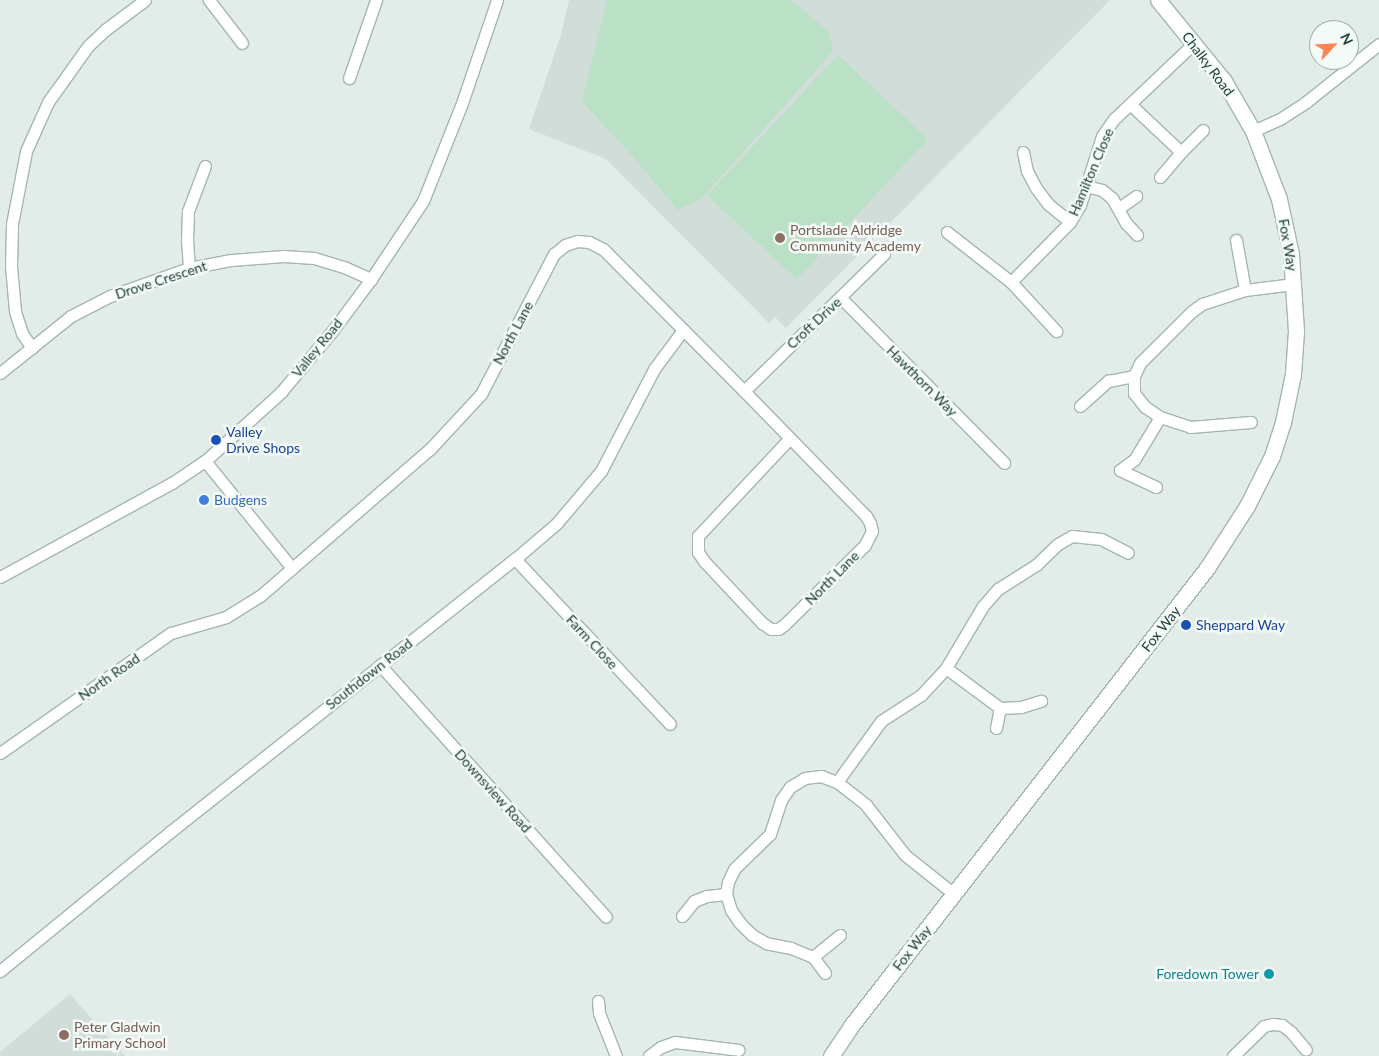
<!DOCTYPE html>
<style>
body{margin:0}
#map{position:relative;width:1379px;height:1056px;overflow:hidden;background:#e2ede9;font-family:Lato,sans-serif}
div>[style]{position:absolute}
.built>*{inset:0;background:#d0ddd8}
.green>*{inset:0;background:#bae0c6;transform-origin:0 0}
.roads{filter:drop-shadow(1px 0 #a4b6b1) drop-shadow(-1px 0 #a4b6b1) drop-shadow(0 1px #a4b6b1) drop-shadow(0 -1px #a4b6b1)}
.street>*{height:11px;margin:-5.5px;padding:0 5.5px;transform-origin:5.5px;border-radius:5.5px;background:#fff}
.secondary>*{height:15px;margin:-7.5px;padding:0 7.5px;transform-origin:7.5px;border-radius:7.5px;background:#fff}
.dots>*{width:14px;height:14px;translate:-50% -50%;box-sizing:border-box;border:2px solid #f3faf7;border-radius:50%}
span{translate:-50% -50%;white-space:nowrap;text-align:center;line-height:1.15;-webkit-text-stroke:5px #f3faf7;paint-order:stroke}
.street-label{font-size:14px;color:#214039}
.education-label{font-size:14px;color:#785e54}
.left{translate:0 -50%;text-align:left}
.transit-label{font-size:14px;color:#164399}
.shop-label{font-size:14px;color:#366cbe}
.culture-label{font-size:14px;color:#0d838f}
.right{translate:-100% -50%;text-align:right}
.north{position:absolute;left:1309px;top:20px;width:50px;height:50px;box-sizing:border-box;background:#f3faf7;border:1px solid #9fb0ab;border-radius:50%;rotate:65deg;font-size:14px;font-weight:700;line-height:20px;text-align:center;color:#214039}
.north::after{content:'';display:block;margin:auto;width:18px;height:22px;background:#fb8553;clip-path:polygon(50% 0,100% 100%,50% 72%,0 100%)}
</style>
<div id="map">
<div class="built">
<i style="clip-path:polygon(569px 0,1110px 0,786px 328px,775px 317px,769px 323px,606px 159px,529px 129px,561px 35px)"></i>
<i style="clip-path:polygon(70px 994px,125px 1056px,0 1056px,0 1052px)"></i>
</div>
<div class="green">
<i style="clip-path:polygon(607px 0,791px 0,829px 32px,833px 51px,702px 198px,678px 210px,623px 145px,582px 102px)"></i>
<i style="left:838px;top:55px;width:123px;height:192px;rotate:43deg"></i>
</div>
<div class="roads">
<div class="street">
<i style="left:209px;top:0;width:54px;rotate:52.5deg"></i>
<i style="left:349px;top:78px;width:83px;rotate:-70.9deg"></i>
<i style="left:1130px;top:104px;width:70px;rotate:43.3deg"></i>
<i style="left:1253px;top:131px;width:30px;rotate:-24deg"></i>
<i style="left:1280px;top:119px;width:31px;rotate:-33deg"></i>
<i style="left:1306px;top:102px;width:93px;rotate:-38.5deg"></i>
<i style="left:1023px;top:152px;width:19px;rotate:78deg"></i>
<i style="left:1027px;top:171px;width:19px;rotate:62deg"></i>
<i style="left:1036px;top:188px;width:20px;rotate:53deg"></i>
<i style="left:1048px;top:204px;width:28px;rotate:39deg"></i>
<i style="left:1160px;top:177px;width:33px;rotate:-50deg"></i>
<i style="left:1181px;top:152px;width:31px;rotate:-45deg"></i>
<i style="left:1086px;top:186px;width:16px;rotate:14deg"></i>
<i style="left:1102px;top:190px;width:13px;rotate:39deg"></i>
<i style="left:1112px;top:198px;width:29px;rotate:61deg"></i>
<i style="left:1126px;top:223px;width:16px;rotate:47deg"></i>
<i style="left:1119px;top:208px;width:21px;rotate:-35deg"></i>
<i style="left:947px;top:232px;width:81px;rotate:38deg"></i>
<i style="left:1011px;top:282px;width:67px;rotate:47.4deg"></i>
<i style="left:1236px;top:240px;width:51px;rotate:79.8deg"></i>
<i style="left:189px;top:268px;width:28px;rotate:-94deg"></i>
<i style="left:187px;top:240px;width:29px;rotate:-88deg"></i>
<i style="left:188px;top:211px;width:48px;rotate:-69.3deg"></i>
<i style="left:1011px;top:282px;width:84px;rotate:-45.5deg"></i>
<i style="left:1070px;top:222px;width:20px;rotate:-60deg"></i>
<i style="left:1080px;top:205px;width:72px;rotate:-72.3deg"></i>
<i style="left:1102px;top:136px;width:21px;rotate:-55deg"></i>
<i style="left:1114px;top:119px;width:110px;rotate:-43.5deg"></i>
<i style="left:841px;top:298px;width:232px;rotate:45.3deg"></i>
<i style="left:32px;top:348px;width:18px;rotate:-124deg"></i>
<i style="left:22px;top:333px;width:23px;rotate:-108deg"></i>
<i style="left:15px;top:311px;width:45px;rotate:-95.1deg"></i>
<i style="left:11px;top:266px;width:42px;rotate:-88.6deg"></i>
<i style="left:12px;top:224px;width:74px;rotate:-79.1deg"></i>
<i style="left:26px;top:151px;width:54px;rotate:-65.8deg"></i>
<i style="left:48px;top:102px;width:69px;rotate:-54.5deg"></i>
<i style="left:88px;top:46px;width:23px;rotate:-43deg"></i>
<i style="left:105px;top:30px;width:50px;rotate:-36.9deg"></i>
<i style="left:0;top:373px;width:91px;rotate:-38.8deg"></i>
<i style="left:71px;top:316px;width:44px;rotate:-27.1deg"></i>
<i style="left:110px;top:296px;width:84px;rotate:-19.5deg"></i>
<i style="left:189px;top:268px;width:43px;rotate:-10.8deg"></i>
<i style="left:231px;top:260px;width:53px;rotate:-4.3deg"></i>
<i style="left:284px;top:256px;width:30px;rotate:4deg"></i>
<i style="left:314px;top:258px;width:31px;rotate:17deg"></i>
<i style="left:344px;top:267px;width:30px;rotate:24deg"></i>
<i style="left:744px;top:391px;width:196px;rotate:-44.4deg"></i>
<i style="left:1080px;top:406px;width:38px;rotate:-42deg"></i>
<i style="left:1108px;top:381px;width:26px;rotate:-11deg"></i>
<i style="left:1160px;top:417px;width:32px;rotate:18deg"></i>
<i style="left:1190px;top:427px;width:61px;rotate:-4.7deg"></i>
<i style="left:205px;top:461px;width:138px;rotate:50.9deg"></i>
<i style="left:1156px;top:487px;width:40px;rotate:-155deg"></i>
<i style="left:1120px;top:470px;width:17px;rotate:-36deg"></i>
<i style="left:1134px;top:460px;width:50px;rotate:-58.8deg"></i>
<i style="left:1160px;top:417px;width:18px;rotate:-146deg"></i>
<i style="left:1145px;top:407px;width:18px;rotate:-128deg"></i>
<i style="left:1134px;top:393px;width:17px;rotate:-90deg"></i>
<i style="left:1134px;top:376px;width:14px;rotate:-65deg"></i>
<i style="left:1140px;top:363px;width:72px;rotate:-45deg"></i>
<i style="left:1191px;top:312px;width:14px;rotate:-36deg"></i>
<i style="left:1202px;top:304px;width:45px;rotate:-18deg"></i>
<i style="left:1245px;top:290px;width:49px;rotate:-7deg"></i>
<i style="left:515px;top:559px;width:226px;rotate:46.8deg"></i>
<i style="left:0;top:577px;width:196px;rotate:-28.7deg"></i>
<i style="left:172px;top:483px;width:40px;rotate:-34deg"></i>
<i style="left:205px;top:461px;width:103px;rotate:-42.2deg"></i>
<i style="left:281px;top:392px;width:81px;rotate:-50deg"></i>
<i style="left:333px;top:330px;width:64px;rotate:-53.3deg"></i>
<i style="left:371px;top:279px;width:94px;rotate:-56.3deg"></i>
<i style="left:423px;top:201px;width:105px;rotate:-68.3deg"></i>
<i style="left:462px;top:103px;width:109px;rotate:-71.2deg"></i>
<i style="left:380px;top:665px;width:338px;rotate:48.1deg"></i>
<i style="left:946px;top:668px;width:67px;rotate:36.5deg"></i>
<i style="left:1000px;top:708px;width:21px;rotate:-3deg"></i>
<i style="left:1021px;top:707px;width:21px;rotate:-17deg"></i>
<i style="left:996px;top:728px;width:20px;rotate:-79deg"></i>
<i style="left:0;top:753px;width:209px;rotate:-35.1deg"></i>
<i style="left:171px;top:633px;width:57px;rotate:-16.2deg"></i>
<i style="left:226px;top:617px;width:40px;rotate:-32deg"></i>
<i style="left:260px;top:596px;width:225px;rotate:-40.9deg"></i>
<i style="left:430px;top:449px;width:75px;rotate:-47.2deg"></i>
<i style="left:481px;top:394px;width:158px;rotate:-62.5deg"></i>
<i style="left:554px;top:254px;width:14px;rotate:-39deg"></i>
<i style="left:565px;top:245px;width:13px;rotate:-18deg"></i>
<i style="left:577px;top:241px;width:12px;rotate:5deg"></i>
<i style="left:589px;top:242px;width:16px;rotate:27deg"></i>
<i style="left:603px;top:249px;width:200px;rotate:45.2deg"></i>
<i style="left:744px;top:391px;width:175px;rotate:45.7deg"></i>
<i style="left:866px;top:516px;width:8px;rotate:60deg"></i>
<i style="left:870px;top:523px;width:8px;rotate:76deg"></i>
<i style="left:872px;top:531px;width:16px;rotate:117deg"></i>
<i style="left:865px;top:545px;width:114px;rotate:135.4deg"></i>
<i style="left:784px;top:625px;width:7px;rotate:146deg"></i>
<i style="left:778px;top:629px;width:7px;rotate:180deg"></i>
<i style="left:771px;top:629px;width:11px;rotate:-146deg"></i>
<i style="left:762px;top:623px;width:85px;rotate:-133.1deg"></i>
<i style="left:704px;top:561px;width:11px;rotate:-124deg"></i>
<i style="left:698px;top:552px;width:16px;rotate:-90deg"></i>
<i style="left:698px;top:536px;width:134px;rotate:-46.8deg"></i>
<i style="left:837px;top:782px;width:75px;rotate:-54.2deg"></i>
<i style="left:881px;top:721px;width:48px;rotate:-33deg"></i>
<i style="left:921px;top:695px;width:37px;rotate:-47deg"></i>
<i style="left:946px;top:668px;width:72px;rotate:-59.2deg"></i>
<i style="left:983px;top:606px;width:23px;rotate:-49deg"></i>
<i style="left:998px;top:589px;width:45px;rotate:-32.3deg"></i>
<i style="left:1036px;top:565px;width:30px;rotate:-44deg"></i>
<i style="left:1058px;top:544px;width:16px;rotate:-30deg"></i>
<i style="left:1072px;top:536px;width:29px;rotate:6deg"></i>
<i style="left:1101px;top:539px;width:30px;rotate:27deg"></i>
<i style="left:682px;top:916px;width:19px;rotate:-51deg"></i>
<i style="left:694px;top:901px;width:14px;rotate:-21deg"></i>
<i style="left:707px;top:896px;width:19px;rotate:-6deg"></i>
<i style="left:840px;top:935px;width:35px;rotate:141deg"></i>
<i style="left:813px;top:957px;width:24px;rotate:-158deg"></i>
<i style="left:791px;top:948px;width:25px;rotate:-169deg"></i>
<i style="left:766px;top:943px;width:16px;rotate:-150deg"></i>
<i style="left:752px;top:935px;width:17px;rotate:-135deg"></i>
<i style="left:740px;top:923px;width:16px;rotate:-125deg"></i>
<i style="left:731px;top:910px;width:17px;rotate:-107deg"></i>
<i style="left:726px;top:894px;width:12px;rotate:-81deg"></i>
<i style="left:728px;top:882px;width:14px;rotate:-65deg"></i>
<i style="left:734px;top:869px;width:50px;rotate:-44.2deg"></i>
<i style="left:770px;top:834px;width:36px;rotate:-72deg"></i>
<i style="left:781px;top:800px;width:16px;rotate:-55deg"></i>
<i style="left:790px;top:787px;width:17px;rotate:-31deg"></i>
<i style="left:805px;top:778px;width:16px;rotate:-7deg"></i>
<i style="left:821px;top:776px;width:17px;rotate:21deg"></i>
<i style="left:837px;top:782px;width:37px;rotate:38deg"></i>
<i style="left:866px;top:805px;width:63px;rotate:52deg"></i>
<i style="left:905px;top:855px;width:63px;rotate:38.5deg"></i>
<i style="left:813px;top:957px;width:20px;rotate:53deg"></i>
<i style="left:0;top:971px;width:220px;rotate:-39.3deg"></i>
<i style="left:170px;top:832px;width:440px;rotate:-38.4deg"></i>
<i style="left:515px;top:559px;width:54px;rotate:-40.5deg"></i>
<i style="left:556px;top:524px;width:70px;rotate:-49.7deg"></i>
<i style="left:601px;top:471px;width:115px;rotate:-62.5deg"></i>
<i style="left:654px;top:369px;width:49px;rotate:-53.4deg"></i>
<i style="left:598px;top:1001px;width:12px;rotate:85deg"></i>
<i style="left:599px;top:1013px;width:46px;rotate:68.4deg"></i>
<i style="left:649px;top:1056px;width:15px;rotate:-37deg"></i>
<i style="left:661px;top:1047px;width:15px;rotate:-20deg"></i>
<i style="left:675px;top:1042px;width:64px;rotate:7.1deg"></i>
<i style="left:1233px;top:1056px;width:43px;rotate:-44.1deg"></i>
<i style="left:1264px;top:1026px;width:9px;rotate:-13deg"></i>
<i style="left:1273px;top:1024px;width:9px;rotate:6deg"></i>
<i style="left:1282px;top:1025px;width:11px;rotate:38deg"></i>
<i style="left:1291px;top:1032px;width:23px;rotate:50deg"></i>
</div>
<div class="secondary">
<i style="left:831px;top:1056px;width:36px;rotate:-56deg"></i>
<i style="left:851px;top:1026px;width:580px;rotate:-52.14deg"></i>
<i style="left:1207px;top:568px;width:74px;rotate:-57.2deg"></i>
<i style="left:1247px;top:506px;width:56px;rotate:-63.4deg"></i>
<i style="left:1272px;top:456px;width:36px;rotate:-72deg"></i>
<i style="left:1283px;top:422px;width:49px;rotate:-78.2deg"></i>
<i style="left:1293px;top:374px;width:43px;rotate:-86deg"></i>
<i style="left:1296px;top:331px;width:77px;rotate:-93.7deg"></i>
<i style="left:1291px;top:254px;width:56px;rotate:-102.3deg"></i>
<i style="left:1279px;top:199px;width:73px;rotate:-110.9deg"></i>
<i style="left:1253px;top:131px;width:58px;rotate:-120.1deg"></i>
<i style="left:1224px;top:81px;width:104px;rotate:-129.2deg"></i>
</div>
</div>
<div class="dots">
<i style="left:780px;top:238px;background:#8d6e63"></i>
<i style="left:216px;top:440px;background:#1a4fb4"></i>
<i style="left:204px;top:500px;background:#3f7fe0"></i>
<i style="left:1186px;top:625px;background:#1a4fb4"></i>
<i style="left:1269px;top:974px;background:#0f9aa8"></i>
<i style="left:64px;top:1035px;background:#8d6e63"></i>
</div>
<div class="street-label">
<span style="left:1208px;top:64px;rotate:53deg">Chalky Road</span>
<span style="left:1091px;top:172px;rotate:-67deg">Hamilton Close</span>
<span style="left:1288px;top:245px;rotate:80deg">Fox Way</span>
<span style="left:161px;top:280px;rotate:-18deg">Drove Crescent</span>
<span style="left:814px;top:323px;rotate:-43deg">Croft Drive</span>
<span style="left:513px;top:333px;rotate:-62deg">North Lane</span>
<span style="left:317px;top:348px;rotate:-51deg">Valley Road</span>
<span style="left:922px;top:381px;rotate:45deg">Hawthorn Way</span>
<span style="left:832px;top:578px;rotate:-45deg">North Lane</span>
<span style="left:1161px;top:629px;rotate:-52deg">Fox Way</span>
<span style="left:592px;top:642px;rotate:47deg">Farm Close</span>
<span style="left:369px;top:674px;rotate:-38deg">Southdown Road</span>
<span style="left:109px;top:677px;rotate:-35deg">North Road</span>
<span style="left:493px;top:791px;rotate:48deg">Downsview Road</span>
<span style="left:912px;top:948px;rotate:-52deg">Fox Way</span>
</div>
<div class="education-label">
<span class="left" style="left:790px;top:238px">Portslade Aldridge<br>Community Academy</span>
<span class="left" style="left:74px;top:1035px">Peter Gladwin<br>Primary School</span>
</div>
<div class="transit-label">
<span class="left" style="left:226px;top:440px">Valley<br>Drive Shops</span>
<span class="left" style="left:1196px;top:625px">Sheppard Way</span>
</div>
<div class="shop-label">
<span class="left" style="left:214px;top:500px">Budgens</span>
</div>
<div class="culture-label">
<span class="right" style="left:1259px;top:974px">Foredown Tower</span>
</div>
<div class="north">N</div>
</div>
